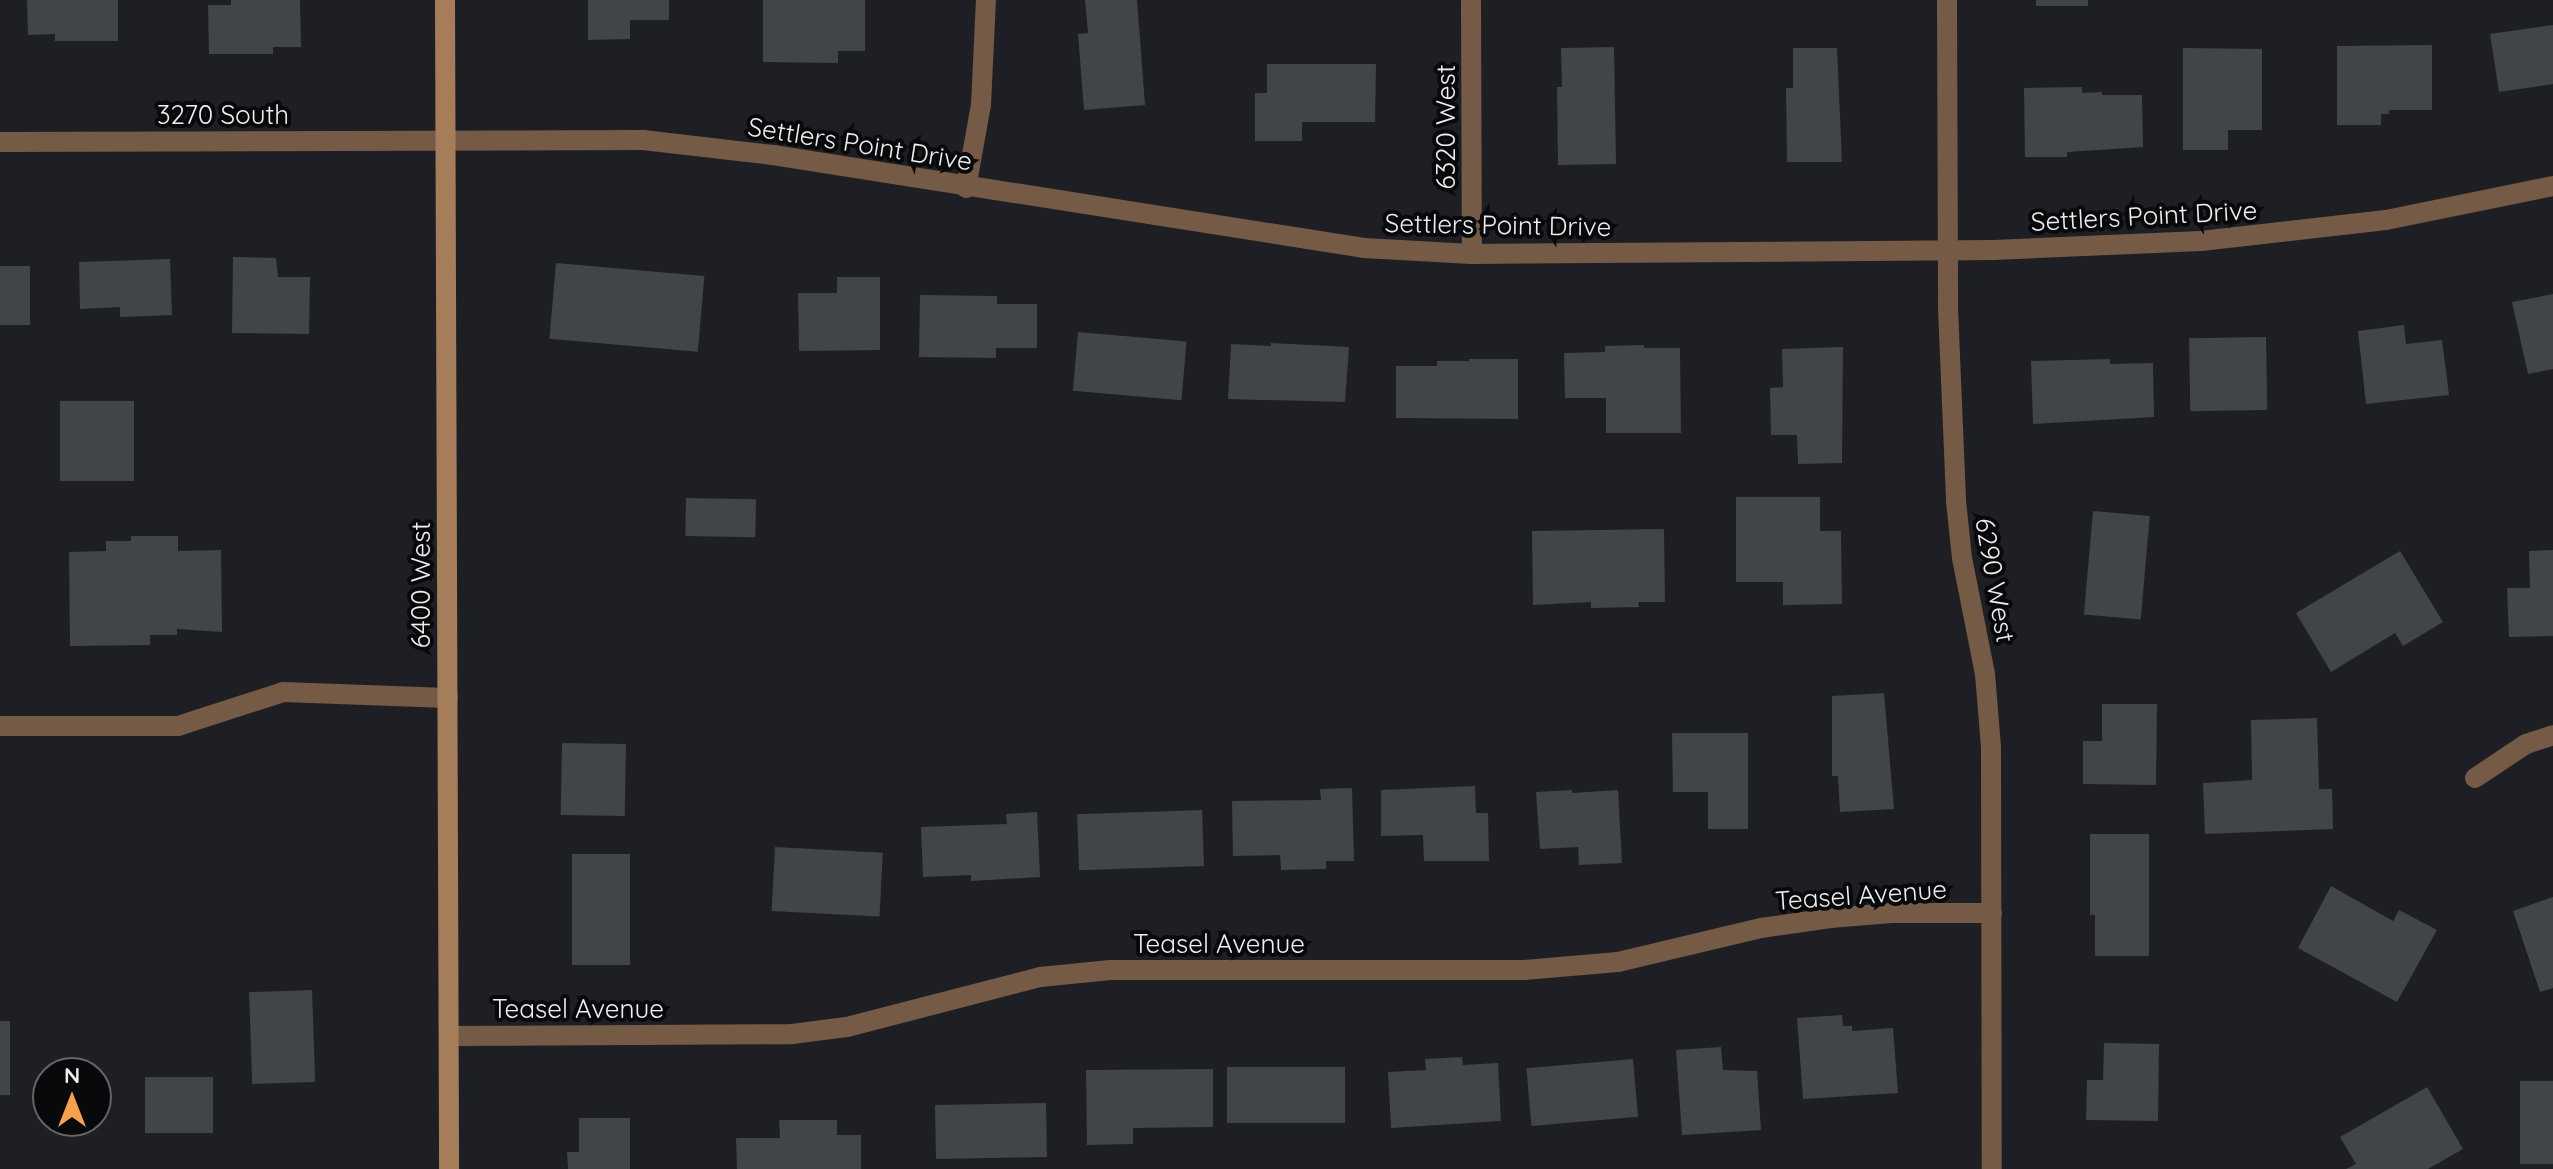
<!DOCTYPE html>
<style>
body{margin:0}
#map{position:relative;width:2553px;height:1169px;overflow:hidden;background:#1e1f24;font-family:Quicksand,sans-serif}
div>[style]{position:absolute}
.building>*{inset:0;background:#414449;transform-origin:0 0}
.street>*{height:20px;margin:-10px;padding:0 10px;transform-origin:10px;border-radius:10px;background:#755b45}
.secondary>*{height:20px;margin:-10px;padding:0 10px;transform-origin:10px;border-radius:10px;background:#a67d59}
span{translate:-50% -50%;white-space:nowrap;text-align:center;line-height:1.15;-webkit-text-stroke:8px #08090b;paint-order:stroke}
.street-label{font-size:26px;color:#edeef1}
.north{position:absolute;left:32px;top:1057px;width:80px;height:80px;box-sizing:border-box;background:#08090b;border:2px solid #646567;border-radius:50%;rotate:0deg;font-size:22px;font-weight:700;line-height:32px;text-align:center;color:#edeef1}
.north::after{content:'';display:block;margin:auto;width:28px;height:36px;background:#f8a04b;clip-path:polygon(50% 0,100% 100%,50% 72%,0 100%)}
</style>
<div id="map">
<div class="building">
<i style="clip-path:polygon(27px 0,118px 0,118px 41px,55px 41px,55px 34px,28px 35px)"></i>
<i style="clip-path:polygon(231px 0,300px 0,301px 47px,273px 47px,273px 54px,209px 54px,208px 5px,231px 5px)"></i>
<i style="clip-path:polygon(588px 0,669px 0,669px 20px,630px 20px,630px 39px,588px 40px)"></i>
<i style="clip-path:polygon(763px 0,865px 0,865px 51px,838px 51px,838px 63px,763px 62px)"></i>
<i style="clip-path:polygon(1085px 0,1137px 0,1145px 105px,1084px 110px,1078px 34px,1088px 33px)"></i>
<i style="left:2036px;top:0;width:52px;height:6px"></i>
<i style="clip-path:polygon(2553px 25px,2553px 84px,2499px 92px,2490px 34px)"></i>
<i style="clip-path:polygon(2432px 45px,2432px 110px,2389px 110px,2389px 114px,2381px 114px,2381px 125px,2337px 125px,2337px 46px)"></i>
<i style="clip-path:polygon(1614px 47px,1616px 164px,1558px 165px,1557px 87px,1562px 87px,1561px 48px)"></i>
<i style="clip-path:polygon(1793px 48px,1837px 48px,1842px 162px,1787px 162px,1786px 88px,1793px 88px)"></i>
<i style="clip-path:polygon(2183px 48px,2262px 49px,2262px 130px,2228px 130px,2228px 150px,2183px 150px)"></i>
<i style="clip-path:polygon(1267px 64px,1376px 64px,1375px 122px,1302px 122px,1302px 141px,1255px 141px,1255px 93px,1267px 93px)"></i>
<i style="clip-path:polygon(2082px 87px,2082px 93px,2102px 92px,2102px 95px,2142px 95px,2143px 147px,2067px 152px,2067px 157px,2025px 157px,2024px 88px)"></i>
<i style="clip-path:polygon(233px 257px,276px 258px,278px 277px,310px 277px,309px 334px,232px 333px)"></i>
<i style="clip-path:polygon(170px 259px,172px 315px,120px 317px,120px 307px,80px 309px,79px 262px)"></i>
<i style="left:556px;top:263px;width:149px;height:76px;rotate:5deg"></i>
<i style="left:0;top:266px;width:30px;height:59px"></i>
<i style="clip-path:polygon(837px 277px,880px 277px,880px 350px,799px 351px,798px 293px,837px 293px)"></i>
<i style="clip-path:polygon(2553px 294px,2553px 369px,2528px 374px,2512px 302px)"></i>
<i style="clip-path:polygon(920px 295px,997px 296px,997px 304px,1037px 304px,1037px 348px,996px 348px,996px 358px,919px 357px)"></i>
<i style="clip-path:polygon(2404px 325px,2406px 344px,2442px 340px,2449px 395px,2366px 404px,2358px 331px)"></i>
<i style="left:1078px;top:332px;width:109px;height:59px;rotate:5deg"></i>
<i style="left:2266px;top:337px;width:73px;height:77px;rotate:89deg"></i>
<i style="clip-path:polygon(1271px 343px,1349px 347px,1345px 402px,1228px 399px,1231px 344px,1271px 346px)"></i>
<i style="clip-path:polygon(1644px 345px,1644px 348px,1680px 348px,1681px 433px,1606px 433px,1606px 398px,1565px 398px,1564px 353px,1605px 352px,1605px 346px)"></i>
<i style="clip-path:polygon(1843px 347px,1842px 463px,1798px 464px,1797px 435px,1771px 435px,1770px 388px,1783px 387px,1782px 349px)"></i>
<i style="clip-path:polygon(1469px 359px,1518px 359px,1518px 419px,1396px 418px,1396px 366px,1437px 366px,1437px 361px,1469px 361px)"></i>
<i style="clip-path:polygon(2110px 359px,2110px 364px,2153px 363px,2154px 417px,2033px 424px,2031px 361px)"></i>
<i style="left:60px;top:401px;width:74px;height:80px"></i>
<i style="clip-path:polygon(1736px 497px,1820px 497px,1820px 531px,1841px 531px,1842px 604px,1783px 605px,1783px 582px,1736px 582px)"></i>
<i style="left:686px;top:498px;width:70px;height:38px;rotate:1deg"></i>
<i style="left:2093px;top:511px;width:57px;height:104px;rotate:5deg"></i>
<i style="clip-path:polygon(1664px 529px,1665px 602px,1638px 602px,1639px 607px,1591px 608px,1591px 602px,1533px 605px,1532px 531px)"></i>
<i style="clip-path:polygon(131px 536px,178px 536px,178px 551px,221px 550px,222px 632px,177px 629px,177px 635px,150px 635px,150px 645px,70px 646px,69px 552px,106px 551px,106px 541px,131px 541px)"></i>
<i style="clip-path:polygon(2553px 550px,2553px 636px,2509px 637px,2507px 588px,2530px 588px,2529px 551px)"></i>
<i style="clip-path:polygon(2400px 551px,2443px 622px,2403px 646px,2395px 633px,2331px 672px,2296px 613px)"></i>
<i style="clip-path:polygon(1884px 693px,1894px 809px,1840px 812px,1838px 776px,1832px 776px,1832px 696px)"></i>
<i style="clip-path:polygon(2102px 704px,2157px 704px,2156px 785px,2083px 784px,2083px 741px,2102px 741px)"></i>
<i style="clip-path:polygon(2317px 718px,2319px 789px,2332px 789px,2333px 829px,2205px 834px,2203px 783px,2252px 780px,2251px 720px)"></i>
<i style="clip-path:polygon(1672px 733px,1748px 733px,1748px 829px,1708px 829px,1708px 792px,1673px 792px)"></i>
<i style="left:562px;top:743px;width:64px;height:72px;rotate:1deg"></i>
<i style="clip-path:polygon(1475px 786px,1476px 813px,1488px 813px,1489px 861px,1424px 861px,1423px 835px,1381px 836px,1381px 790px)"></i>
<i style="clip-path:polygon(1352px 788px,1354px 861px,1326px 861px,1326px 869px,1281px 870px,1280px 855px,1233px 856px,1232px 801px,1321px 800px,1320px 789px)"></i>
<i style="clip-path:polygon(1572px 790px,1572px 793px,1618px 790px,1622px 863px,1579px 865px,1578px 847px,1540px 849px,1536px 792px)"></i>
<i style="left:1202px;top:810px;width:56px;height:125px;rotate:88deg"></i>
<i style="clip-path:polygon(1037px 812px,1040px 877px,971px 881px,971px 875px,923px 877px,921px 827px,1007px 824px,1006px 814px)"></i>
<i style="clip-path:polygon(2090px 834px,2149px 834px,2149px 956px,2095px 956px,2095px 915px,2090px 915px)"></i>
<i style="left:775px;top:847px;width:108px;height:64px;rotate:3deg"></i>
<i style="left:572px;top:854px;width:58px;height:111px"></i>
<i style="clip-path:polygon(2331px 886px,2393px 921px,2399px 910px,2437px 930px,2397px 1002px,2298px 948px)"></i>
<i style="clip-path:polygon(2553px 897px,2553px 988px,2540px 992px,2513px 911px)"></i>
<i style="left:312px;top:990px;width:92px;height:63px;rotate:88deg"></i>
<i style="clip-path:polygon(1842px 1015px,1843px 1026px,1852px 1026px,1852px 1031px,1893px 1028px,1898px 1093px,1803px 1099px,1797px 1018px)"></i>
<i style="left:0;top:1021px;width:10px;height:74px"></i>
<i style="clip-path:polygon(2104px 1043px,2159px 1044px,2158px 1121px,2086px 1120px,2087px 1080px,2103px 1080px)"></i>
<i style="clip-path:polygon(1721px 1047px,1723px 1070px,1757px 1071px,1761px 1130px,1682px 1135px,1676px 1050px)"></i>
<i style="clip-path:polygon(1462px 1057px,1463px 1065px,1498px 1063px,1501px 1121px,1391px 1128px,1388px 1072px,1426px 1070px,1425px 1059px)"></i>
<i style="left:1633px;top:1059px;width:58px;height:107px;rotate:85deg"></i>
<i style="left:1227px;top:1067px;width:118px;height:56px"></i>
<i style="clip-path:polygon(1213px 1069px,1213px 1127px,1133px 1128px,1133px 1144px,1087px 1145px,1086px 1070px)"></i>
<i style="left:145px;top:1077px;width:68px;height:56px"></i>
<i style="left:2520px;top:1081px;width:33px;height:83px"></i>
<i style="clip-path:polygon(2427px 1087px,2463px 1149px,2428px 1169px,2346px 1169px,2356px 1164px,2340px 1137px)"></i>
<i style="left:1046px;top:1103px;width:54px;height:111px;rotate:89deg"></i>
<i style="clip-path:polygon(579px 1118px,630px 1118px,630px 1169px,568px 1169px,567px 1152px,579px 1152px)"></i>
<i style="clip-path:polygon(779px 1120px,837px 1120px,837px 1135px,861px 1135px,861px 1169px,737px 1169px,736px 1138px,780px 1138px)"></i>
</div>
<div class="street">
<i style="left:1471px;top:0;width:254px;rotate:89.8deg"></i>
<i style="left:1947px;top:0;width:308px;rotate:89.8deg"></i>
<i style="left:1948px;top:308px;width:193px;rotate:87.6deg"></i>
<i style="left:1956px;top:501px;width:57px;rotate:84deg"></i>
<i style="left:1962px;top:558px;width:118px;rotate:78.8deg"></i>
<i style="left:1985px;top:674px;width:73px;rotate:85.3deg"></i>
<i style="left:1991px;top:747px;width:422px;rotate:89.9deg"></i>
<i style="left:0;top:142px;width:643px;rotate:-0.18deg"></i>
<i style="left:643px;top:140px;width:131px;rotate:6.6deg"></i>
<i style="left:773px;top:155px;width:598px;rotate:8.94deg"></i>
<i style="left:1364px;top:248px;width:108px;rotate:3.2deg"></i>
<i style="left:1472px;top:254px;width:522px;rotate:-0.44deg"></i>
<i style="left:1994px;top:250px;width:207px;rotate:-2.5deg"></i>
<i style="left:2201px;top:241px;width:186px;rotate:-6.5deg"></i>
<i style="left:2386px;top:220px;width:170px;rotate:-11.5deg"></i>
<i style="left:966px;top:188px;width:84px;rotate:-79.8deg"></i>
<i style="left:981px;top:105px;width:105px;rotate:-87.3deg"></i>
<i style="left:0;top:726px;width:178px"></i>
<i style="left:178px;top:726px;width:110px;rotate:-17.9deg"></i>
<i style="left:283px;top:692px;width:165px;rotate:2.1deg"></i>
<i style="left:2475px;top:778px;width:61px;rotate:-33.7deg"></i>
<i style="left:2526px;top:744px;width:28px;rotate:-18deg"></i>
<i style="left:449px;top:1036px;width:343px;rotate:-0.3deg"></i>
<i style="left:792px;top:1034px;width:55px;rotate:-7.3deg"></i>
<i style="left:847px;top:1027px;width:199px;rotate:-14.5deg"></i>
<i style="left:1040px;top:977px;width:71px;rotate:-5.6deg"></i>
<i style="left:1111px;top:970px;width:413px"></i>
<i style="left:1524px;top:970px;width:94px;rotate:-4.9deg"></i>
<i style="left:1618px;top:962px;width:147px;rotate:-13.4deg"></i>
<i style="left:1761px;top:928px;width:70px;rotate:-8.2deg"></i>
<i style="left:1830px;top:918px;width:61px;rotate:-4.7deg"></i>
<i style="left:1891px;top:913px;width:101px"></i>
</div>
<div class="secondary">
<i style="left:445px;top:0;width:1169px;rotate:89.8deg"></i>
</div>
<div class="street-label">
<span style="left:223px;top:115px">3270 South</span>
<span style="left:1446px;top:127px;rotate:-90deg">6320 West</span>
<span style="left:860px;top:144px;rotate:9deg">Settlers Point Drive</span>
<span style="left:2144px;top:216px;rotate:-3deg">Settlers Point Drive</span>
<span style="left:1498px;top:225px;rotate:1deg">Settlers Point Drive</span>
<span style="left:1995px;top:580px;rotate:80deg">6290 West</span>
<span style="left:421px;top:585px;rotate:-90deg">6400 West</span>
<span style="left:1861px;top:895px;rotate:-4deg">Teasel Avenue</span>
<span style="left:1219px;top:944px">Teasel Avenue</span>
<span style="left:578px;top:1009px">Teasel Avenue</span>
</div>
<div class="north">N</div>
</div>
